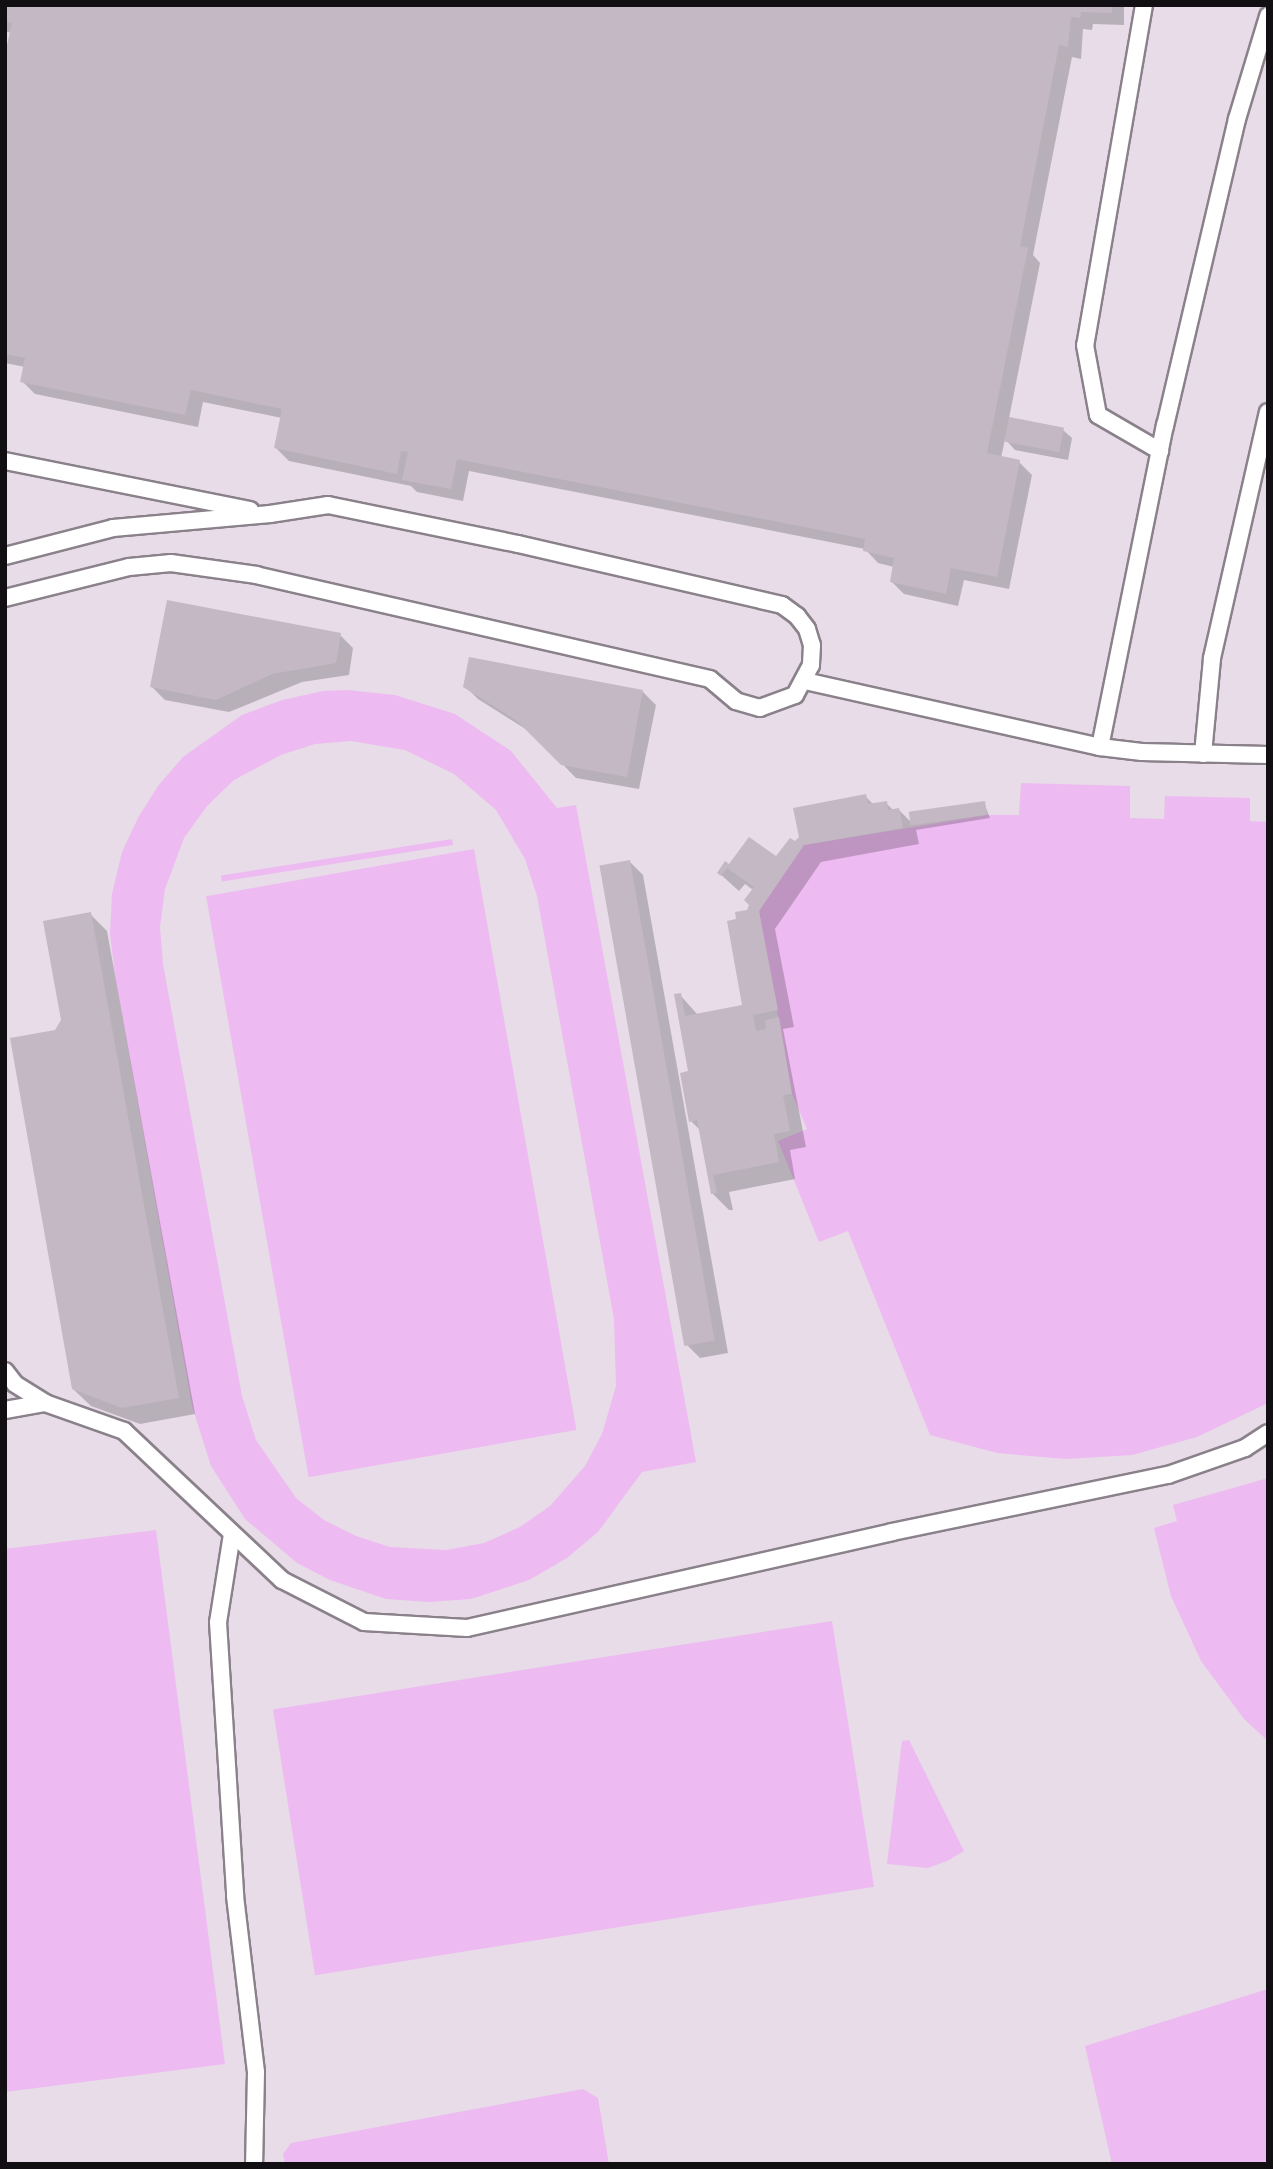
<!DOCTYPE html>
<style>
body{margin:0}
#map{position:relative;width:1273px;height:2169px;overflow:hidden;background:#e7dce7;font-family:"Source Sans 3",sans-serif}
div>[style]{position:absolute}
.green>*{inset:0;background:#eebaf2;transform-origin:0 0}
.shadow>*{inset:0;background:#0003}
.building>*{inset:0;background:#c3b8c3;transform-origin:0 0}
.roads{filter:drop-shadow(2px 0 #8a818b) drop-shadow(-2px 0 #8a818b) drop-shadow(0 2px #8a818b) drop-shadow(0 -2px #8a818b)}
.lane>*{height:16px;margin:-8px;padding:0 8px;transform-origin:8px;border-radius:8px;background:#fff}
span{translate:-50% -50%;white-space:nowrap;text-align:center;line-height:1.15;-webkit-text-stroke:6px #e7dce7;paint-order:stroke}
.frame{position:absolute;inset:0;border:7px solid #120f12;pointer-events:none}
</style>
<div id="map">
<div class="green">
<i style="clip-path:polygon(evenodd,347px 690px,395px 695px,455px 714px,511px 751px,557px 808px,576px 805px,696px 1462px,642px 1472px,598px 1532px,567px 1558px,529px 1580px,471px 1599px,429px 1602px,386px 1599px,330px 1580px,297px 1563px,245px 1519px,211px 1466px,192px 1406px,115px 975px,110px 934px,112px 894px,122px 852px,139px 816px,158px 786px,183px 757px,242px 715px,282px 700px,323px 691px,347px 690px,351px 741px,405px 750px,454px 774px,496px 810px,525px 859px,537px 896px,614px 1319px,616px 1386px,602px 1434px,585px 1466px,550px 1506px,520px 1527px,484px 1543px,446px 1550px,390px 1547px,356px 1536px,324px 1520px,296px 1498px,256px 1440px,242px 1396px,163px 964px,160px 927px,165px 889px,184px 838px,207px 806px,234px 780px,281px 755px,315px 744px,351px 741px)"></i>
<i style="clip-path:polygon(1021px 783px,1130px 786px,1130px 818px,1164px 819px,1165px 796px,1250px 798px,1250px 821px,1268px 822px,1268px 1403px,1197px 1437px,1132px 1455px,1066px 1459px,997px 1453px,930px 1435px,848px 1231px,819px 1242px,778px 1141px,807px 1129px,792px 1094px,759px 911px,804px 845px,987px 815px,1019px 815px)"></i>
<i style="left:452px;top:839px;width:6px;height:234px;rotate:81deg"></i>
<i style="left:474px;top:849px;width:590px;height:272px;rotate:80deg"></i>
<i style="clip-path:polygon(1268px 1478px,1268px 1741px,1244px 1719px,1201px 1661px,1171px 1596px,1154px 1528px,1177px 1521px,1173px 1505px)"></i>
<i style="clip-path:polygon(156px 1530px,225px 2064px,5px 2092px,5px 1549px)"></i>
<i style="left:832px;top:1621px;width:269px;height:566px;rotate:81deg"></i>
<i style="clip-path:polygon(909px 1740px,964px 1851px,947px 1861px,928px 1868px,887px 1864px,902px 1741px)"></i>
<i style="clip-path:polygon(1268px 1989px,1268px 2164px,1112px 2164px,1085px 2046px)"></i>
<i style="clip-path:polygon(583px 2089px,598px 2098px,609px 2164px,285px 2164px,283px 2154px,291px 2143px)"></i>
</div>
<div class="shadow">
<i style="clip-path:polygon(5px 5px,1124px 5px,1124px 25px,1093px 24px,1092px 30px,1083px 29px,1081px 59px,1072px 57px,1033px 255px,1040px 263px,1009px 418px,1063px 430px,1072px 438px,1068px 460px,1015px 450px,1005px 439px,1001px 458px,1019px 462px,1032px 475px,1009px 589px,964px 580px,958px 606px,904px 594px,891px 581px,894px 567px,878px 563px,865px 549px,469px 471px,463px 501px,417px 492px,411px 486px,289px 461px,276px 448px,282px 418px,203px 402px,198px 427px,35px 394px,22px 381px,25px 367px,5px 363px,5px 63px,11px 33px,5px 31px)"></i>
<i style="clip-path:polygon(340px 635px,353px 648px,349px 675px,302px 682px,229px 712px,165px 700px,152px 687px)"></i>
<i style="clip-path:polygon(465px 686px,643px 692px,656px 705px,639px 789px,576px 778px,532px 733px,478px 699px)"></i>
<i style="clip-path:polygon(865px 796px,874px 805px,886px 803px,894px 811px,899px 810px,912px 823px,984px 803px,990px 818px,916px 830px,919px 844px,821px 862px,775px 929px,794px 1027px,783px 1029px,806px 1147px,790px 1150px,795px 1179px,729px 1192px,733px 1210px,729px 1210px,712px 1193px,701px 1131px,691px 1121px,690px 1073px,680px 995px,698px 1015px,744px 1006px,738px 921px,748px 912px,753px 890px,745px 884px,739px 891px,719px 873px,726px 864px,735px 871px,777px 859px)"></i>
<i style="clip-path:polygon(630px 862px,643px 875px,728px 1353px,700px 1358px,687px 1345px)"></i>
<i style="clip-path:polygon(90px 914px,107px 931px,195px 1414px,140px 1424px,91px 1406px,73px 1389px,63px 1020px)"></i>
</div>
<div class="building">
<i style="clip-path:polygon(5px 5px,1112px 5px,1112px 13px,1081px 12px,1080px 18px,1071px 17px,1068px 47px,1059px 45px,1020px 246px,1028px 248px,987px 453px,1020px 460px,997px 577px,951px 568px,946px 594px,890px 582px,894px 558px,863px 551px,865px 539px,457px 459px,451px 489px,402px 480px,408px 452px,401px 451px,397px 474px,274px 448px,282px 409px,191px 390px,185px 415px,20px 382px,25px 358px,5px 354px,5px 54px,12px 23px,5px 22px)"></i>
<i style="left:1009px;top:417px;width:56px;height:25px;rotate:11deg"></i>
<i style="clip-path:polygon(167px 600px,341px 633px,336px 663px,272px 674px,216px 700px,150px 687px)"></i>
<i style="clip-path:polygon(469px 657px,643px 690px,627px 777px,561px 765px,517px 721px,463px 687px)"></i>
<i style="clip-path:polygon(866px 794px,868px 804px,887px 801px,888px 810px,899px 808px,903px 828px,804px 845px,759px 911px,778px 1010px,753px 1015px,756px 1031px,766px 1029px,765px 1020px,779px 1017px,792px 1094px,783px 1095px,790px 1131px,774px 1134px,779px 1162px,713px 1175px,717px 1193px,711px 1194px,697px 1120px,689px 1122px,680px 1073px,688px 1071px,674px 994px,681px 993px,685px 1016px,742px 1005px,727px 921px,736px 919px,735px 912px,747px 910px,749px 905px,744px 900px,754px 887px,727px 868px,721px 876px,717px 873px,725px 861px,729px 864px,749px 837px,776px 856px,790px 838px,795px 841px,799px 837px,793px 808px)"></i>
<i style="left:985px;top:801px;width:14px;height:77px;rotate:82deg"></i>
<i style="left:630px;top:860px;width:488px;height:31px;rotate:80deg"></i>
<i style="clip-path:polygon(91px 912px,179px 1398px,122px 1408px,72px 1389px,10px 1038px,55px 1030px,61px 1020px,43px 921px)"></i>
</div>
<div class="roads">
<div class="lane">
<i style="left:1144px;top:5px;width:345px;rotate:99.8deg"></i>
<i style="left:1085px;top:345px;width:71px;rotate:79.5deg"></i>
<i style="left:1098px;top:415px;width:72px;rotate:30.1deg"></i>
<i style="left:5px;top:461px;width:250px;rotate:11.3deg"></i>
<i style="left:5px;top:556px;width:112px;rotate:-14.5deg"></i>
<i style="left:113px;top:528px;width:158px;rotate:-5.1deg"></i>
<i style="left:270px;top:514px;width:59px;rotate:-8.8deg"></i>
<i style="left:328px;top:505px;width:194px;rotate:11.6deg"></i>
<i style="left:518px;top:544px;width:271px;rotate:13deg"></i>
<i style="left:782px;top:605px;width:19px;rotate:36deg"></i>
<i style="left:797px;top:616px;width:16px;rotate:52deg"></i>
<i style="left:807px;top:629px;width:17px;rotate:73deg"></i>
<i style="left:812px;top:645px;width:20px;rotate:93deg"></i>
<i style="left:811px;top:665px;width:34px;rotate:118deg"></i>
<i style="left:795px;top:695px;width:37px;rotate:160deg"></i>
<i style="left:760px;top:708px;width:25px;rotate:-164deg"></i>
<i style="left:736px;top:701px;width:34px;rotate:-140deg"></i>
<i style="left:710px;top:679px;width:465px;rotate:-167.1deg"></i>
<i style="left:257px;top:575px;width:87px;rotate:-172.1deg"></i>
<i style="left:171px;top:563px;width:42px;rotate:174.6deg"></i>
<i style="left:129px;top:567px;width:128px;rotate:166deg"></i>
<i style="left:805px;top:681px;width:302px;rotate:12.6deg"></i>
<i style="left:1100px;top:747px;width:42px;rotate:6.8deg"></i>
<i style="left:1142px;top:752px;width:126px;rotate:1.4deg"></i>
<i style="left:1100px;top:747px;width:328px;rotate:-78.6deg"></i>
<i style="left:1165px;top:426px;width:315px;rotate:-76.8deg"></i>
<i style="left:1237px;top:119px;width:108px;rotate:-73.2deg"></i>
<i style="left:1203px;top:754px;width:96px;rotate:-84.6deg"></i>
<i style="left:1212px;top:658px;width:252px;rotate:-77.2deg"></i>
<i style="left:5px;top:1371px;width:16px;rotate:52deg"></i>
<i style="left:15px;top:1384px;width:36px;rotate:32deg"></i>
<i style="left:45px;top:1403px;width:84px;rotate:19.5deg"></i>
<i style="left:124px;top:1431px;width:217px;rotate:43.3deg"></i>
<i style="left:282px;top:1580px;width:92px;rotate:27.1deg"></i>
<i style="left:364px;top:1622px;width:103px;rotate:3.3deg"></i>
<i style="left:467px;top:1628px;width:436px;rotate:-12.7deg"></i>
<i style="left:892px;top:1532px;width:282px;rotate:-11.7deg"></i>
<i style="left:1168px;top:1475px;width:82px;rotate:-19.3deg"></i>
<i style="left:1245px;top:1448px;width:27px;rotate:-33deg"></i>
<i style="left:5px;top:1410px;width:41px;rotate:-9.9deg"></i>
<i style="left:232px;top:1534px;width:89px;rotate:99deg"></i>
<i style="left:218px;top:1622px;width:275px;rotate:86.4deg"></i>
<i style="left:235px;top:1896px;width:177px;rotate:83.2deg"></i>
<i style="left:256px;top:2072px;width:92px;rotate:91.2deg"></i>
</div>
</div>
<div class="frame"></div>
</div>
